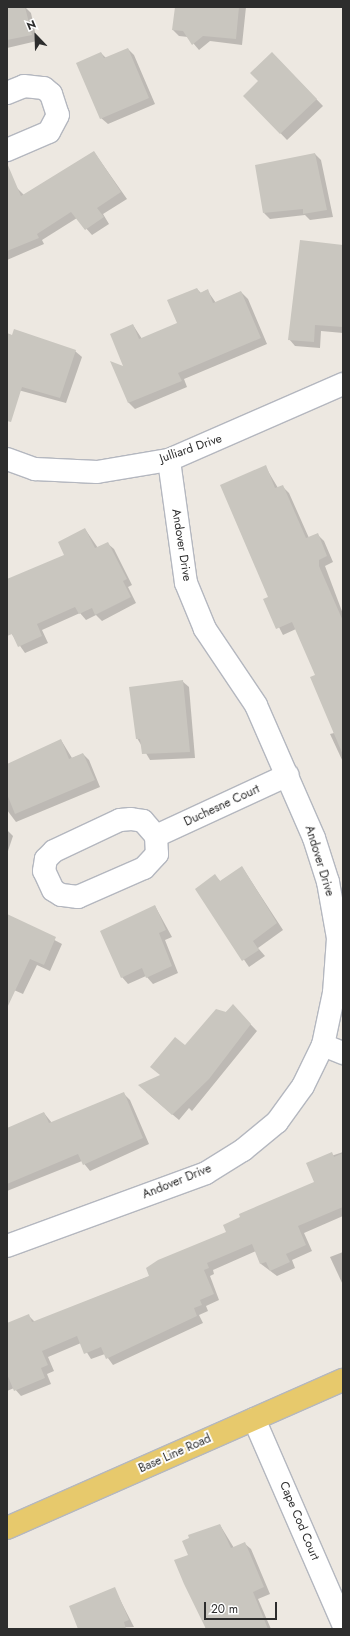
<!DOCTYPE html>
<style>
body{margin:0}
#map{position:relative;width:350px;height:1636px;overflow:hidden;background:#ede8e1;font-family:Jost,sans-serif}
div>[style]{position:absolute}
.shadow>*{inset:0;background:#0003}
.building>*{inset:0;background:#c9c6bf}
.roads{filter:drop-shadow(1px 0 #b4b7bf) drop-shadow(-1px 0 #b4b7bf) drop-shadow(0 1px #b4b7bf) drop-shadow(0 -1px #b4b7bf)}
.minor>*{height:22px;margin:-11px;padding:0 11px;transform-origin:11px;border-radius:11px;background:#fff}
.major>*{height:22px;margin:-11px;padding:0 11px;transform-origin:11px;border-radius:11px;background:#e7c96c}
span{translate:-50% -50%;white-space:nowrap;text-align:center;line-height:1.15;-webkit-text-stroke:4px #fff;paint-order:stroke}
.street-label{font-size:12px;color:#2d2d2d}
.frame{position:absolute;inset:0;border:8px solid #2d2d2d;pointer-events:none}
.north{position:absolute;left:16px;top:16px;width:40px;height:40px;-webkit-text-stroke:3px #fff;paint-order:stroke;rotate:337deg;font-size:11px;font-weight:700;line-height:16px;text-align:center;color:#2d2d2d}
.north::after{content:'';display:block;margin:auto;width:14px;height:18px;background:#2d2d2d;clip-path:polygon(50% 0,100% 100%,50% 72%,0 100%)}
.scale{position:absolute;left:204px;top:1602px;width:73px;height:18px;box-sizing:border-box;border:2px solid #2d2d2d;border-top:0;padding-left:5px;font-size:12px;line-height:14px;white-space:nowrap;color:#2d2d2d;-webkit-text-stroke:3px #fff;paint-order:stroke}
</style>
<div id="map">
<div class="shadow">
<i style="clip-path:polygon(7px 7px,25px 7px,31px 13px,37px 41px,7px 48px)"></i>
<i style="clip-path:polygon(176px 7px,246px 7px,242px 45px,210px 41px,199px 50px,188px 37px,179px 36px,173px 30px)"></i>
<i style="clip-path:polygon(128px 49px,134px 55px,155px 104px,108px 124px,101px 118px,101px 53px,106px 58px)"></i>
<i style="clip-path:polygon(272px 53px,323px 106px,287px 140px,245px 96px,260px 81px)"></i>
<i style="clip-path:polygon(94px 152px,127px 199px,103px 214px,109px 224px,92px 235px,77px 218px,42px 240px,44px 244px,7px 260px,7px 191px,16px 187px,24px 195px)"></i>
<i style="clip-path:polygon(315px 154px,321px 160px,333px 217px,310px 220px,305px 215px,270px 219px,264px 213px)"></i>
<i style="clip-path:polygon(343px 246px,343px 333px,321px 331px,320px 348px,295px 346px,289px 339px)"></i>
<i style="clip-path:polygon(197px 289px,201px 293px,207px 290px,216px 303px,241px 292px,248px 299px,267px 344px,184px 379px,187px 387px,135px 409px,129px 403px,112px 363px,125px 367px,133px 325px,142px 339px,178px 324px)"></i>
<i style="clip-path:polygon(7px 334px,75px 351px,82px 357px,66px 403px,7px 387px)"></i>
<i style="clip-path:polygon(265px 466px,278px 488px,282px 486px,289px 493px,309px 538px,317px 534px,324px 541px,333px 562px,325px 566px,343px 614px,343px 762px,330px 734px,334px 733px,316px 675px,296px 629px,283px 635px,265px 600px,270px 598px)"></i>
<i style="clip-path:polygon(85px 529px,98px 548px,107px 543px,114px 549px,132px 585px,128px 587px,136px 603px,102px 621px,96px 615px,86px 620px,80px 613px,42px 630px,48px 643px,25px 653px,11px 633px,7px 635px,7px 580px,66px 555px)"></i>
<i style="clip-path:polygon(182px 681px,189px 687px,195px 758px,150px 760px,137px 738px)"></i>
<i style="clip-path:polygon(61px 740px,72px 758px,83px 754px,89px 760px,100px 787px,16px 822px,7px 810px,7px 765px)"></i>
<i style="clip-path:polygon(7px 830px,13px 836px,7px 854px)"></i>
<i style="clip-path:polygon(242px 867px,283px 930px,258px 948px,265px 956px,249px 967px,196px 889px,215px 876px,221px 882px)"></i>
<i style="clip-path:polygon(155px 906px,172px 937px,165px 940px,178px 973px,153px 984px,146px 976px,128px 984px,122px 977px)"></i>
<i style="clip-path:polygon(7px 915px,62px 944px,50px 971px,37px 965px,23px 994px,7px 987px)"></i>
<i style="clip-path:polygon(233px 1006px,257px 1031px,192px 1111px,189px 1108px,179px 1120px,146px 1092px,185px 1047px)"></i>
<i style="clip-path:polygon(123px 1093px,130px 1100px,149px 1144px,90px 1171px,82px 1161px,7px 1191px,7px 1129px,44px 1113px,52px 1123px)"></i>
<i style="clip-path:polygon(343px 1152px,343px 1216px,304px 1233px,312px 1251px,292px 1260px,295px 1268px,277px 1276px,261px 1264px,256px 1251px,213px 1270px,214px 1274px,210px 1276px,219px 1300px,206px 1306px,208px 1311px,199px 1315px,203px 1323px,113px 1365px,105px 1354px,91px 1359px,81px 1343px,48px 1357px,54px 1371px,47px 1374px,51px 1384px,21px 1396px,14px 1388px,7px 1391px,7px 1326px,28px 1315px,35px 1322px,150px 1276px,316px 1183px,307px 1164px)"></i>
<i style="clip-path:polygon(343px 1252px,343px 1285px,330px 1257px)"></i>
<i style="clip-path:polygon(220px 1525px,234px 1548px,244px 1543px,251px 1549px,270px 1594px,258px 1599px,271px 1629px,206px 1629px,189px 1555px)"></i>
<i style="clip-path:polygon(114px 1588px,134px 1627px,79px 1629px)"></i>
</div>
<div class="building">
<i style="clip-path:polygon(7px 7px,25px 7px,32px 35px,7px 40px)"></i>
<i style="clip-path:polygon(175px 7px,239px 7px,236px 39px,203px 36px,192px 45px,183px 31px,172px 30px)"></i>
<i style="clip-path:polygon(128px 48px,149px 98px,100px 119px,76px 63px,101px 52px,104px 58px)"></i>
<i style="clip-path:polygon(272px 52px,317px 99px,280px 134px,243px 96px,258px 81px,250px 73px)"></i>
<i style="clip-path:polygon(94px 151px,121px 192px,97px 208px,104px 217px,85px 230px,71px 212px,37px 234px,39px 238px,7px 251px,7px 163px,21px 196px)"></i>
<i style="clip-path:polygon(315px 153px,327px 210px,303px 214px,303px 209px,263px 213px,255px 165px)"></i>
<i style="clip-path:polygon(300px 240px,343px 245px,343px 327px,315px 325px,314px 342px,288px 340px)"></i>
<i style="clip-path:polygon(197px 288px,200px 293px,208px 289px,213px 303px,241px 291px,261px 338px,178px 373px,182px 381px,128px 403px,110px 361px,123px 366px,110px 334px,133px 324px,139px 339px,177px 323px,167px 300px)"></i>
<i style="clip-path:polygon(14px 329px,76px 350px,60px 398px,22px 387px,11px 422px,7px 421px,7px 333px,12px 335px)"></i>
<i style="clip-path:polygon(266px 465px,275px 488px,283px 485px,306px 538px,318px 533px,327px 556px,319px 560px,319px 566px,343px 621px,343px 755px,310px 677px,315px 675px,292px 622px,276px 629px,263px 599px,268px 597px,220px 485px)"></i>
<i style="clip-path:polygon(85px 528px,95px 548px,108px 542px,127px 579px,123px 581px,131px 597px,95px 615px,92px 608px,79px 614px,75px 607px,37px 624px,42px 636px,18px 647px,12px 634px,7px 636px,7px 579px,64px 555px,58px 542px)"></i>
<i style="clip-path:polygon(183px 680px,190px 752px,142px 754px,140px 739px,136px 739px,129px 687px)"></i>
<i style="clip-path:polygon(61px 739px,69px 759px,83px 753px,95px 780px,15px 814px,7px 794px,7px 764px)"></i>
<i style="clip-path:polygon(242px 866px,277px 923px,253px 941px,259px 950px,242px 961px,195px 889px,215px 874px,220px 881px)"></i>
<i style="clip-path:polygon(155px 905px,166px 930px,159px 933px,172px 966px,146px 978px,142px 968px,121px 978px,100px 931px)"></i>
<i style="clip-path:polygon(7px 914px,56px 937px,44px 965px,30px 959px,7px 1008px)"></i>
<i style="clip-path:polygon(233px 1004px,251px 1024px,209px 1079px,172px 1115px,138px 1085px,160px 1075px,150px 1067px,175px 1037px,185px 1045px,216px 1009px,226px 1012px)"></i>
<i style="clip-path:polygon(124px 1092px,143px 1138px,83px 1165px,78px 1154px,7px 1184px,7px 1128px,44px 1112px,49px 1123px)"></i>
<i style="clip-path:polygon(332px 1152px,334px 1157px,343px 1153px,343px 1207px,298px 1226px,306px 1245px,286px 1254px,290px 1262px,270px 1271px,266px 1262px,260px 1264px,252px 1244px,207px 1263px,209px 1268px,204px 1270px,214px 1294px,200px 1300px,202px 1305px,194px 1308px,197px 1316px,106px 1359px,101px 1347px,84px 1354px,77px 1336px,42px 1351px,48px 1365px,41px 1368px,45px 1378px,14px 1391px,7px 1374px,7px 1323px,29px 1314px,32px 1322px,149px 1276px,146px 1268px,158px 1260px,226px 1232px,223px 1225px,240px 1217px,239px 1214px,314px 1182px,306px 1163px)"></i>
<i style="clip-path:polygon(220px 1524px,231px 1548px,245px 1542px,264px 1587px,253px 1592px,268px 1629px,206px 1629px,184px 1584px,174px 1560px,188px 1555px,182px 1541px,189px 1538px,188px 1535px)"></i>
<i style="clip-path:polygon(115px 1587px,129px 1620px,124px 1622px,126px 1629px,78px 1629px,69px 1606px)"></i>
</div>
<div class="roads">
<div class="minor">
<i style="left:7px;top:93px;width:18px;rotate:-22deg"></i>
<i style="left:24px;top:86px;width:20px;rotate:6deg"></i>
<i style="left:44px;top:88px;width:9px;rotate:41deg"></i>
<i style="left:51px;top:94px;width:22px;rotate:72deg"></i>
<i style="left:58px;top:115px;width:19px;rotate:118deg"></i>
<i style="left:49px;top:132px;width:46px;rotate:156.8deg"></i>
<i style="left:7px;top:459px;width:30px;rotate:20deg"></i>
<i style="left:35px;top:469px;width:62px;rotate:2.8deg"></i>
<i style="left:97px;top:472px;width:73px;rotate:-9.5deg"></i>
<i style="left:169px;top:460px;width:190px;rotate:-23.6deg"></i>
<i style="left:131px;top:819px;width:12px;rotate:9deg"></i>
<i style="left:143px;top:821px;width:20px;rotate:49deg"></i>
<i style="left:156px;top:836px;width:18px;rotate:87deg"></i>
<i style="left:157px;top:854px;width:19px;rotate:133deg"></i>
<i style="left:144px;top:868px;width:72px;rotate:156.3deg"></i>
<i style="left:78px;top:897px;width:17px;rotate:-173deg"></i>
<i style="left:61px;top:895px;width:9px;rotate:-148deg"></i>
<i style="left:53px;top:890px;width:21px;rotate:-115deg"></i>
<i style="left:44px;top:871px;width:12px;rotate:-81deg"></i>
<i style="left:46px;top:859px;width:11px;rotate:-45deg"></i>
<i style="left:54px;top:851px;width:73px;rotate:-25.2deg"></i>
<i style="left:120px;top:820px;width:11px;rotate:-5deg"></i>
<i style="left:156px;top:836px;width:145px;rotate:-24.8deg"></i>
<i style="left:323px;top:1045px;width:22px;rotate:22deg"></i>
<i style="left:7px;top:1246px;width:212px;rotate:-20.1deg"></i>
<i style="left:206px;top:1173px;width:44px;rotate:-31.9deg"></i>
<i style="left:243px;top:1150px;width:44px;rotate:-39.5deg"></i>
<i style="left:277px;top:1122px;width:44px;rotate:-54.2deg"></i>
<i style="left:303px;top:1086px;width:46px;rotate:-64deg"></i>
<i style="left:323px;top:1045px;width:53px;rotate:-78.1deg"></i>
<i style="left:334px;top:993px;width:55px;rotate:-85.8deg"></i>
<i style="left:338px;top:938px;width:57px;rotate:-100.1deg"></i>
<i style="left:328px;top:882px;width:46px;rotate:-107.7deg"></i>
<i style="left:314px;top:838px;width:145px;rotate:-113.6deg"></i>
<i style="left:256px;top:705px;width:92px;rotate:-123.9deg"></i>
<i style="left:205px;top:629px;width:50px;rotate:-112.4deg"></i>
<i style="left:186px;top:583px;width:124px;rotate:-97.9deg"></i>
<i style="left:254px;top:1419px;width:223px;rotate:66.5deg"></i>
</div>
<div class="major">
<i style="left:7px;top:1528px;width:367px;rotate:-23.8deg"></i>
</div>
</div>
<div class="street-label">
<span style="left:191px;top:449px;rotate:-19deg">Julliard Drive</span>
<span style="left:181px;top:545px;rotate:81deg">Andover Drive</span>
<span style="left:222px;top:806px;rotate:-25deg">Duchesne Court</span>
<span style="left:319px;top:861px;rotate:73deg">Andover Drive</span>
<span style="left:177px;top:1182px;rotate:-22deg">Andover Drive</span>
<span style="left:175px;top:1454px;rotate:-24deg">Base Line Road</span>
<span style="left:299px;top:1521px;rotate:67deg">Cape Cod Court</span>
</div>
<div class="frame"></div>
<div class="north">N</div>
<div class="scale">20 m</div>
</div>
